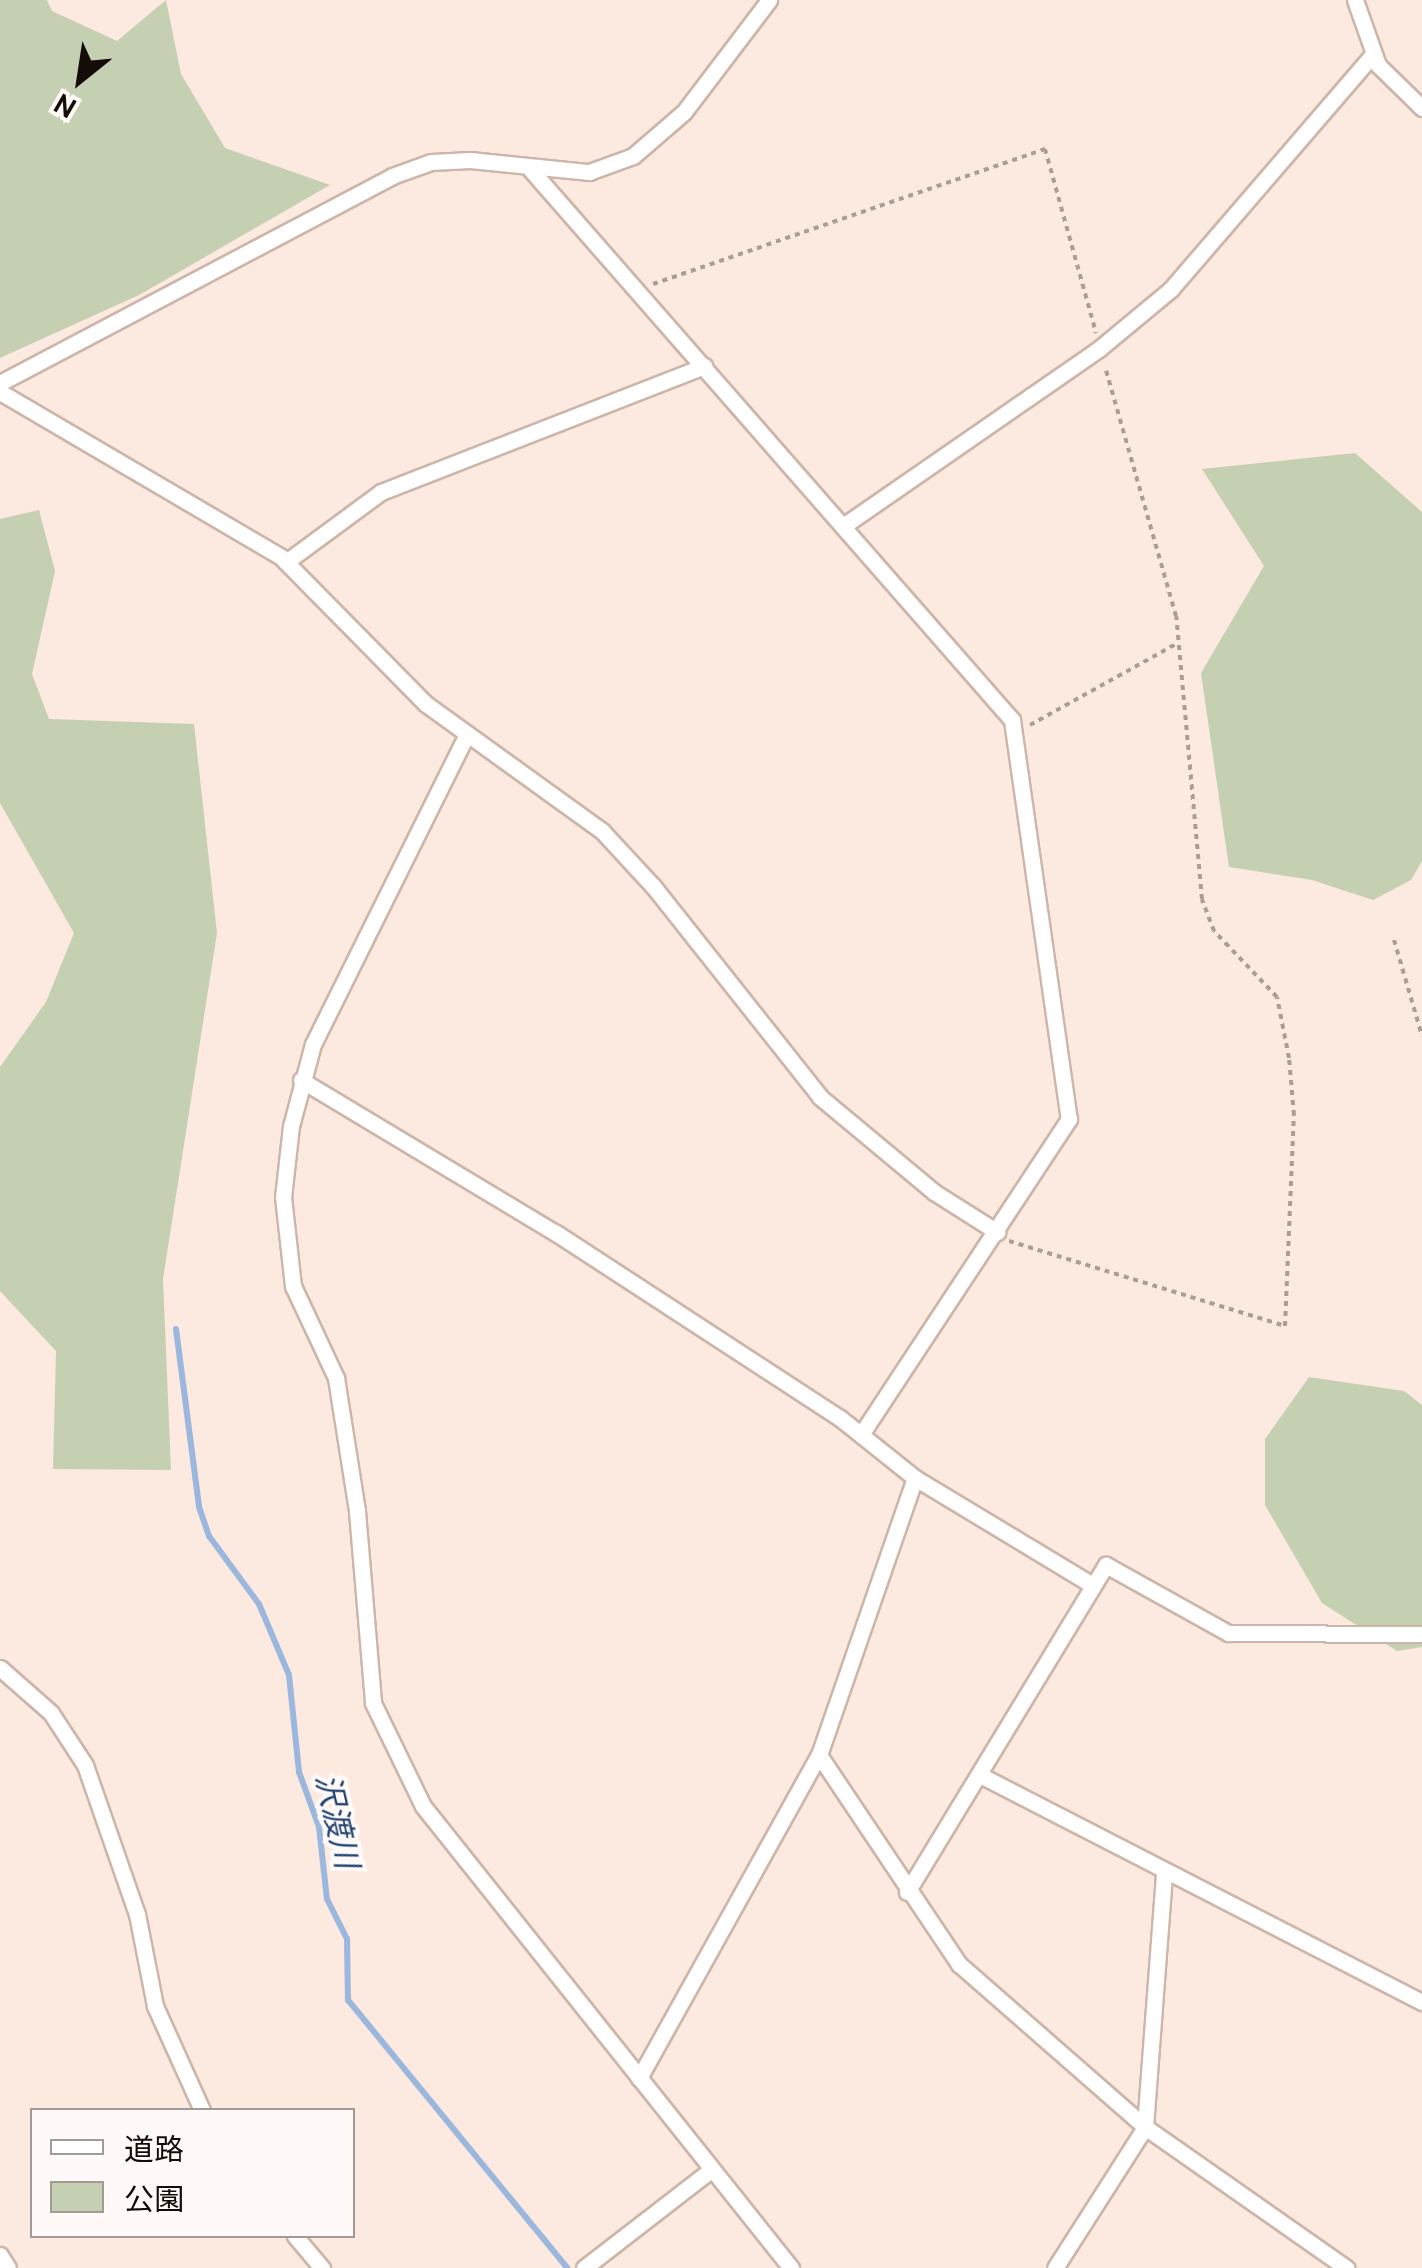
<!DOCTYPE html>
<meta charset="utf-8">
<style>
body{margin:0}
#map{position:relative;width:1422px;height:2268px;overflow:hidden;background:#fce9df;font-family:Cabin,"Noto Sans JP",sans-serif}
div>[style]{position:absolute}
.green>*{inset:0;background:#c5cfb1}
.stream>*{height:6px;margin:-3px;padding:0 3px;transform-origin:3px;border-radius:3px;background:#9cb7dd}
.path>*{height:4px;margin-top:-2px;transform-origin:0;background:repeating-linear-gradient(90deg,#ab9c94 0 5px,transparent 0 10px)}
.roads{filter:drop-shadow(2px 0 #ccb6a9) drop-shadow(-2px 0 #ccb6a9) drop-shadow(0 2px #ccb6a9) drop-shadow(0 -2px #ccb6a9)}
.minor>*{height:15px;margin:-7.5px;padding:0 7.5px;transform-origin:7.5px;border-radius:7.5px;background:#fff}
span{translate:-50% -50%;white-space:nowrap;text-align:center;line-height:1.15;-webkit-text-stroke:8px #fffaf7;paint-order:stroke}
.water-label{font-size:32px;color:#204374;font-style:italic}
.legend{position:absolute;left:30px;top:2108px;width:325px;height:130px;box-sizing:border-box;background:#fffaf7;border:2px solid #a19b97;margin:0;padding:12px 18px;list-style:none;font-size:30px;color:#130c08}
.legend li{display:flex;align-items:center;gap:20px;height:50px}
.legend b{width:50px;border:2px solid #a19b97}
.north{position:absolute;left:30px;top:30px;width:100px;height:100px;-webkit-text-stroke:8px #fffaf7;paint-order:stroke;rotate:210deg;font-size:28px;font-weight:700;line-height:40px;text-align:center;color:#130c08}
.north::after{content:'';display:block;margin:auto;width:35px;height:45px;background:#130c08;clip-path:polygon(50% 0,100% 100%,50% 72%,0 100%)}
</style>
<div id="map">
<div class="green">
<i style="clip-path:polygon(0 0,47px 0,52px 11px,117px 41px,166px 0,181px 74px,225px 148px,330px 185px,139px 295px,0 358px)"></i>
<i style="clip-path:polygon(1355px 453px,1422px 512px,1422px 861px,1411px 880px,1373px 900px,1312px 880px,1229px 867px,1201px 673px,1264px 566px,1202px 469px)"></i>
<i style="clip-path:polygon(39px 510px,55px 571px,32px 674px,49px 719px,194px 724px,217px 933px,163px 1279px,171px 1470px,53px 1469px,56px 1351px,0 1291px,0 1067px,46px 1002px,74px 933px,0 803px,0 519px)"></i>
<i style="clip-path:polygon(1309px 1377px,1404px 1391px,1422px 1405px,1422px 1647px,1397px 1651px,1322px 1603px,1265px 1505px,1265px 1439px)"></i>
</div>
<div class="stream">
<i style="left:176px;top:1329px;width:179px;rotate:82.6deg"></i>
<i style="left:199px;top:1507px;width:31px;rotate:71deg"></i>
<i style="left:209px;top:1536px;width:84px;rotate:53.7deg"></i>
<i style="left:259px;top:1604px;width:77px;rotate:67.1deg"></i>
<i style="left:289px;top:1675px;width:98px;rotate:84.1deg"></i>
<i style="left:299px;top:1772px;width:59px;rotate:70deg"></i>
<i style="left:319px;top:1827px;width:72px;rotate:83.7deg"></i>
<i style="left:327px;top:1899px;width:45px;rotate:63.4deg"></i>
<i style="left:347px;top:1939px;width:61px;rotate:89.1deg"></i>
<i style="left:348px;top:2000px;width:346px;rotate:50.7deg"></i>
</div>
<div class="path">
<i style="left:653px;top:284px;width:415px;rotate:-19deg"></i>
<i style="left:1045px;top:149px;width:191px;rotate:74.5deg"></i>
<i style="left:1030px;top:725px;width:169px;rotate:-29deg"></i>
<i style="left:1394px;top:940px;width:100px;rotate:73.7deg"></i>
<i style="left:1009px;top:1241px;width:289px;rotate:17.1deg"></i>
<i style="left:1285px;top:1326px;width:211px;rotate:-87.6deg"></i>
<i style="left:1294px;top:1115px;width:57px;rotate:-95deg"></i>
<i style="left:1289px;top:1058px;width:62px;rotate:-101.1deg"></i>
<i style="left:1277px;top:997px;width:91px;rotate:-133.7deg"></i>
<i style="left:1214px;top:931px;width:34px;rotate:-111deg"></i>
<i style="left:1202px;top:899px;width:284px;rotate:-95.2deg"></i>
<i style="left:1176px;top:616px;width:260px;rotate:-105.9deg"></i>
</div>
<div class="roads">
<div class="minor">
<i style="left:1355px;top:0;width:69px;rotate:70.5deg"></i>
<i style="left:1378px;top:65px;width:62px;rotate:44.3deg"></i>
<i style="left:531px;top:170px;width:731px;rotate:48.83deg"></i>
<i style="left:1012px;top:720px;width:403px;rotate:81.9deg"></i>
<i style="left:1069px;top:1119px;width:378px;rotate:123.4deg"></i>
<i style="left:0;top:383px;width:443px;rotate:-27.8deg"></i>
<i style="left:392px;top:176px;width:41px;rotate:-19.7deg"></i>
<i style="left:431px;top:162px;width:39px;rotate:-3deg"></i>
<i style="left:470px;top:160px;width:120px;rotate:5.8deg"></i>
<i style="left:589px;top:172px;width:47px;rotate:-20deg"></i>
<i style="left:633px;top:156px;width:67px;rotate:-40.8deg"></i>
<i style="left:684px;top:112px;width:141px;rotate:-52.8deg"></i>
<i style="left:0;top:392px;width:326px;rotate:30.4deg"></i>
<i style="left:281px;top:557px;width:206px;rotate:45.4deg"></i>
<i style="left:426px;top:704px;width:217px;rotate:35.8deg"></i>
<i style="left:602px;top:831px;width:75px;rotate:47.2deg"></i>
<i style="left:653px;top:886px;width:269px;rotate:51.6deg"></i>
<i style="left:820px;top:1097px;width:148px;rotate:39.8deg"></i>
<i style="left:934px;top:1192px;width:75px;rotate:32.4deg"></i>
<i style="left:846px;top:524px;width:309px;rotate:-34.7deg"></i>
<i style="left:1100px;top:348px;width:92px;rotate:-39.7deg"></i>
<i style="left:1171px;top:289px;width:310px;rotate:-49.3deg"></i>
<i style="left:286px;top:562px;width:118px;rotate:-36.4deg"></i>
<i style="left:381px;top:492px;width:347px;rotate:-21.3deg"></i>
<i style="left:467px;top:734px;width:346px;rotate:116.4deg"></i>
<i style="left:313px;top:1044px;width:85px;rotate:105deg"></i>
<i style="left:291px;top:1126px;width:71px;rotate:96.4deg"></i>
<i style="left:283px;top:1197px;width:90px;rotate:83.6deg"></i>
<i style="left:293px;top:1286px;width:102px;rotate:64.9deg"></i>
<i style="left:336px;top:1378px;width:135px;rotate:81deg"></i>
<i style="left:357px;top:1511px;width:193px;rotate:85.2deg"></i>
<i style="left:373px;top:1703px;width:114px;rotate:64.1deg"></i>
<i style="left:423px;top:1806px;width:591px;rotate:51.46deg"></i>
<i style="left:301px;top:1080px;width:297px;rotate:31deg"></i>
<i style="left:556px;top:1233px;width:339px;rotate:33.1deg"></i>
<i style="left:840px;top:1418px;width:96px;rotate:38.7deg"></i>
<i style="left:915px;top:1478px;width:205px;rotate:31.1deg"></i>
<i style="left:0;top:1668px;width:68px;rotate:41.4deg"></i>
<i style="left:51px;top:1713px;width:62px;rotate:56.8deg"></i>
<i style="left:85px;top:1765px;width:158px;rotate:70.8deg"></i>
<i style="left:137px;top:1914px;width:94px;rotate:78.9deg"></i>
<i style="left:155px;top:2006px;width:114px;rotate:65.7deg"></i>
<i style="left:819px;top:1755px;width:252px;rotate:56.2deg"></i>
<i style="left:959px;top:1964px;width:247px;rotate:41.2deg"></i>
<i style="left:1145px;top:2127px;width:246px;rotate:35deg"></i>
<i style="left:980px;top:1775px;width:497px;rotate:27.2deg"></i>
<i style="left:907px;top:1892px;width:383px;rotate:-58.7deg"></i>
<i style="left:1106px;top:1565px;width:140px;rotate:29.1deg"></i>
<i style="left:1228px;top:1633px;width:194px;rotate:0.3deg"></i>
<i style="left:639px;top:2078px;width:370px;rotate:-60.9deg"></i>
<i style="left:819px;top:1755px;width:293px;rotate:-70.9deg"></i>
<i style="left:295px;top:2236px;width:42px;rotate:49.8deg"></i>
<i style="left:0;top:2255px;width:15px;rotate:58deg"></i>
<i style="left:584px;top:2268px;width:160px;rotate:-37.7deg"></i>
<i style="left:1055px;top:2268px;width:167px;rotate:-57.4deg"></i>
<i style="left:1145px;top:2127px;width:254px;rotate:-85.7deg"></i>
</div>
</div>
<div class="water-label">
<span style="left:337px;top:1821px;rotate:77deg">沢渡川</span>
</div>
<ul class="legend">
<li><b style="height:12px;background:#fff"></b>道路</li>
<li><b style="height:28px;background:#c5cfb1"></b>公園</li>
</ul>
<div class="north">N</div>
</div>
